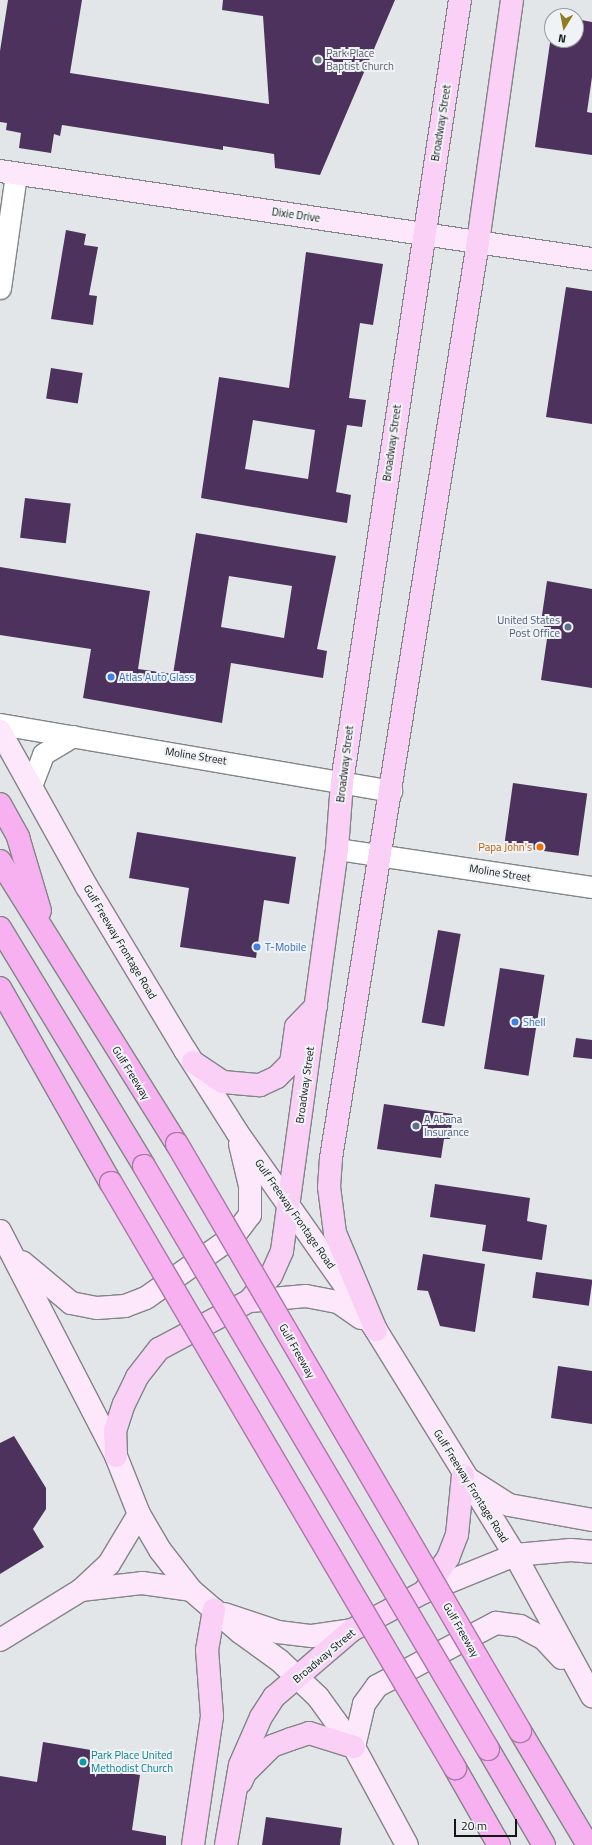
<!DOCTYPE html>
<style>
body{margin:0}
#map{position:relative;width:592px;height:1845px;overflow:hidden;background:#e3e6e9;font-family:"Titillium Web",sans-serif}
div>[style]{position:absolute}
.building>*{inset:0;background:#4c325c;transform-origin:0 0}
.roads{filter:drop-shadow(1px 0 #828587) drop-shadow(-1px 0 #828587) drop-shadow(0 1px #828587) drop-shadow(0 -1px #828587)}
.street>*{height:21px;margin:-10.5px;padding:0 10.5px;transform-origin:10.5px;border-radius:10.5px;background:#fff}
.secondary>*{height:22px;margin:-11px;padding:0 11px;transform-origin:11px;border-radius:11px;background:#fde7fa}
.primary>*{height:22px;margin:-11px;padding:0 11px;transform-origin:11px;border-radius:11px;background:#fad0f6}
.highway>*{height:22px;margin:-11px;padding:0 11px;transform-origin:11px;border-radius:11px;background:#f7b0f0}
.bridges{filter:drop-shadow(1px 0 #a87aa4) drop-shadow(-1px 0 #a87aa4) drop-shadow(0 1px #a87aa4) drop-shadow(0 -1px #a87aa4)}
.highway-bridge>*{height:22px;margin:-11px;padding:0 11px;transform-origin:11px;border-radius:11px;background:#f7b0f0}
.dots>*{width:11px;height:11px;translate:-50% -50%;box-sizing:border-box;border:2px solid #f0f3f6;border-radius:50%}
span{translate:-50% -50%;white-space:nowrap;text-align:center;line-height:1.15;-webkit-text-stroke:4px #f0f3f6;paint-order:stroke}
.worship-label{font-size:11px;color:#5b616d}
.left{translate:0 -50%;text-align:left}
.street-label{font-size:11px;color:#141516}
.service-label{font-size:11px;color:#4e5e75}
.right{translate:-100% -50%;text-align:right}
.shop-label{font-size:11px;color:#366cbe}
.food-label{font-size:11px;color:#c56008}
.culture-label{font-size:11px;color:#0d838f}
.north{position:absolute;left:544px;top:8px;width:40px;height:40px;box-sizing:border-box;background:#f0f3f6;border:1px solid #989a9c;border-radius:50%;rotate:190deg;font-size:11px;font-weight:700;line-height:16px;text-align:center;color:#141516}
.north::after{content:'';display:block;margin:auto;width:14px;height:18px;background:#907b21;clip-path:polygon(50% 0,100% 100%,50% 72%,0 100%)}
.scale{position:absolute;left:454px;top:1819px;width:63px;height:18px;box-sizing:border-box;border:2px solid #141516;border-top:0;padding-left:5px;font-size:12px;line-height:14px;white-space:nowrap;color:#141516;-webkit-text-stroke:3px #f0f3f6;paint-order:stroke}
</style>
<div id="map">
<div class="building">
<i style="clip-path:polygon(8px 0,82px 0,70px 73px,269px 104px,263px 16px,222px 10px,223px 0,395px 0,320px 175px,275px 168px,274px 154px,223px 146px,223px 150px,62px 125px,60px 136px,54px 134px,51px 153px,19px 148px,21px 133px,6px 130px,7px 123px,0 122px,0 51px)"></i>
<i style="clip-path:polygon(576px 19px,592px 22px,592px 77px,587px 112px,592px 113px,592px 155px,535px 147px,552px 29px,552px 40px,576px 40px)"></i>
<i style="clip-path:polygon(66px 230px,86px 234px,84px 245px,98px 247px,89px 295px,97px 296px,93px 325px,51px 319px)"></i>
<i style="clip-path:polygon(evenodd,306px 252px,383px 264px,373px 325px,360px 323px,349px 398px,366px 400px,362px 427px,347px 425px,336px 492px,351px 495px,347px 523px,201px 498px,219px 377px,289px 388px,306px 252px,253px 420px,315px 430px,308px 479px,245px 469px,253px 420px)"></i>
<i style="clip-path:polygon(566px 287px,592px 291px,592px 424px,546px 417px)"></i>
<i style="left:51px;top:368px;width:32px;height:31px;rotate:9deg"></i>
<i style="left:25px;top:498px;width:46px;height:40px;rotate:7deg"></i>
<i style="clip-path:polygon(evenodd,196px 533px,336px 556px,317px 649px,327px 651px,323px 678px,231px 663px,222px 723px,83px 698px,91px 649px,0 635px,0 567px,150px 591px,138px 669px,173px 674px,196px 533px,229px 576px,292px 586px,284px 638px,221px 627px,229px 576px)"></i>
<i style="clip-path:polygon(547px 581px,592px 589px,592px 688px,541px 680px,548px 632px,541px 622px)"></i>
<i style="left:513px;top:783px;width:75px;height:63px;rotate:8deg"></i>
<i style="clip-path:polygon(137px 832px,296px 857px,289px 904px,264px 900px,256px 958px,180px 947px,189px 888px,129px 878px)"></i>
<i style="left:438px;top:930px;width:23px;height:94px;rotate:10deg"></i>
<i style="left:500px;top:968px;width:45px;height:102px;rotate:9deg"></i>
<i style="clip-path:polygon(576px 1038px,592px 1040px,592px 1059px,573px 1057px)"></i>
<i style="clip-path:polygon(384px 1104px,453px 1114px,450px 1139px,444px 1139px,441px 1158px,377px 1149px)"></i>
<i style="clip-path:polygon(435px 1184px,530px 1198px,527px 1221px,547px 1225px,542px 1260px,482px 1251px,486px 1225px,430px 1217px)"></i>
<i style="clip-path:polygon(423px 1254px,485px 1264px,475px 1332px,440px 1326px,428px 1291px,417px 1290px)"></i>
<i style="left:536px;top:1272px;width:57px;height:26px;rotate:8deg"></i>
<i style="clip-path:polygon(558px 1366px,592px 1371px,592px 1424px,551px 1418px)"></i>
<i style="clip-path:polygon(14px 1436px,46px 1488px,46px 1509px,33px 1529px,44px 1547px,0 1574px,0 1443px)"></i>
<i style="clip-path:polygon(43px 1742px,91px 1750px,89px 1767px,140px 1775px,132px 1830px,166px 1836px,166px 1845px,0 1845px,0 1776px,37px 1782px)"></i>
<i style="clip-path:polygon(266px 1817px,342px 1828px,340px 1845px,262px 1845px)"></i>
</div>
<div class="roads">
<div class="street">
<i style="left:0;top:288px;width:115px;rotate:-82deg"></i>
<i style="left:0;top:724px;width:397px;rotate:9.7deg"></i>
<i style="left:31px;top:786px;width:34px;rotate:-69deg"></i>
<i style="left:43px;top:754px;width:35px;rotate:-31deg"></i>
<i style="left:337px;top:849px;width:258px;rotate:8.5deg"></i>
</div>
<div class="secondary">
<i style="left:0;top:171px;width:599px;rotate:8.46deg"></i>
<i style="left:0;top:731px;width:179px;rotate:60.9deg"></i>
<i style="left:87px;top:887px;width:190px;rotate:59deg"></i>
<i style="left:185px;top:1050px;width:97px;rotate:57.6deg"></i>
<i style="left:237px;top:1132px;width:242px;rotate:54.9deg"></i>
<i style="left:376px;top:1330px;width:264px;rotate:58.3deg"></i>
<i style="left:515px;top:1555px;width:161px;rotate:61.4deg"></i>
<i style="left:0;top:1231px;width:253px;rotate:62.7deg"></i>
<i style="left:116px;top:1456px;width:62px;rotate:68.4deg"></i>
<i style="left:139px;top:1514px;width:42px;rotate:59.7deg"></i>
<i style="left:160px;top:1550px;width:51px;rotate:52.2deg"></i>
<i style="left:191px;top:1590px;width:65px;rotate:40.6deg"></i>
<i style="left:240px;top:1632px;width:49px;rotate:35.9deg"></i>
<i style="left:280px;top:1661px;width:52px;rotate:43.5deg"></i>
<i style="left:318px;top:1697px;width:62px;rotate:54.2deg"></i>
<i style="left:354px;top:1747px;width:111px;rotate:61.6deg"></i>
<i style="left:22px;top:1262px;width:64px;rotate:39.9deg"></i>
<i style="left:71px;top:1303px;width:26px;rotate:11deg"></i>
<i style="left:97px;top:1308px;width:28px;rotate:-4deg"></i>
<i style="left:125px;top:1306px;width:22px;rotate:-21deg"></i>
<i style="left:146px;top:1298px;width:108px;rotate:-35.2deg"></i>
<i style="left:234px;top:1236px;width:26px;rotate:-53deg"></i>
<i style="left:250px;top:1215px;width:29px;rotate:-90deg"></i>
<i style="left:250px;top:1186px;width:43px;rotate:-103.4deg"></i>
<i style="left:250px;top:1301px;width:56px;rotate:-5.1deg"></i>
<i style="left:306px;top:1296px;width:33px;rotate:11deg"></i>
<i style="left:338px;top:1302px;width:28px;rotate:35deg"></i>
<i style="left:470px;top:1480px;width:46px;rotate:32.7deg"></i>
<i style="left:509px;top:1505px;width:84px;rotate:10.2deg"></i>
<i style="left:81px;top:1590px;width:61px;rotate:-6.5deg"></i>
<i style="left:142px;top:1583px;width:49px;rotate:8.1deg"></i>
<i style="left:424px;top:1592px;width:98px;rotate:-22.1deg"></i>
<i style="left:515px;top:1555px;width:56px;rotate:-5.1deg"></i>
<i style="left:571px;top:1550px;width:21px;rotate:5deg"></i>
<i style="left:224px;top:1614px;width:57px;rotate:18.4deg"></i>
<i style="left:278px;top:1632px;width:34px;rotate:7deg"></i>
<i style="left:312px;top:1636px;width:40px;rotate:-8.5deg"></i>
<i style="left:0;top:1640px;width:95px;rotate:-31.7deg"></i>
<i style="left:81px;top:1590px;width:38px;rotate:-43deg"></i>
<i style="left:109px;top:1564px;width:58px;rotate:-59deg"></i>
<i style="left:354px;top:1747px;width:44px;rotate:-76.9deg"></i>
<i style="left:364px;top:1704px;width:22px;rotate:-54deg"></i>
<i style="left:377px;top:1686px;width:135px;rotate:-27.9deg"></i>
<i style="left:496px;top:1623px;width:24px;rotate:7deg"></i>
<i style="left:520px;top:1626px;width:27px;rotate:28deg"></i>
<i style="left:544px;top:1639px;width:26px;rotate:47deg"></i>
</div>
<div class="primary">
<i style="left:193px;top:1062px;width:36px;rotate:34deg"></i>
<i style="left:223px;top:1082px;width:37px;rotate:5deg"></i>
<i style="left:260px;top:1085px;width:19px;rotate:-25deg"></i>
<i style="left:277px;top:1077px;width:20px;rotate:-45deg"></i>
<i style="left:291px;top:1063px;width:36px;rotate:-82deg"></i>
<i style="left:296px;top:1027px;width:29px;rotate:-46deg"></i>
<i style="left:376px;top:1330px;width:105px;rotate:-112.9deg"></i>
<i style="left:335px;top:1233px;width:46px;rotate:-97.4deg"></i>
<i style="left:329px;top:1187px;width:29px;rotate:-86deg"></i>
<i style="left:331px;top:1158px;width:928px;rotate:-80.88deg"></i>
<i style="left:478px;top:242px;width:244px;rotate:-82deg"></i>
<i style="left:116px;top:1456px;width:25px;rotate:-92deg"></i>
<i style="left:115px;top:1431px;width:28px;rotate:-72deg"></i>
<i style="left:124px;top:1404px;width:30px;rotate:-64deg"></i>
<i style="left:137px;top:1377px;width:36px;rotate:-52deg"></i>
<i style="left:159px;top:1349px;width:102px;rotate:-28.1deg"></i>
<i style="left:249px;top:1301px;width:33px;rotate:-49deg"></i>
<i style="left:271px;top:1276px;width:27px;rotate:-66deg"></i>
<i style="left:282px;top:1251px;width:406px;rotate:-82.2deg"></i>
<i style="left:337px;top:849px;width:67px;rotate:-85.7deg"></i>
<i style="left:342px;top:782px;width:791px;rotate:-81.42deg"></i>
<i style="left:241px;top:1782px;width:10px;rotate:-66deg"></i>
<i style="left:245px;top:1773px;width:38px;rotate:-45deg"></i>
<i style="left:272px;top:1746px;width:20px;rotate:-20deg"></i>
<i style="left:291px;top:1739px;width:19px;rotate:-18deg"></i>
<i style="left:309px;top:1733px;width:47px;rotate:17.3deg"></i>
<i style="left:193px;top:1845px;width:130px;rotate:-81.6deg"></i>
<i style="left:212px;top:1716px;width:66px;rotate:-94.3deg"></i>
<i style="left:207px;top:1650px;width:41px;rotate:-80.1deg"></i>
<i style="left:226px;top:1845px;width:81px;rotate:-80.1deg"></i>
<i style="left:240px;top:1765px;width:52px;rotate:-66.4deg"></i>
<i style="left:261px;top:1717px;width:24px;rotate:-57deg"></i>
<i style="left:274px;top:1697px;width:103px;rotate:-40.7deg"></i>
<i style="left:352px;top:1630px;width:81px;rotate:-27.8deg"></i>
<i style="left:424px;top:1592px;width:42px;rotate:-54.8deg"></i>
<i style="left:448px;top:1558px;width:25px;rotate:-69deg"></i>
<i style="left:457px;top:1535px;width:60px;rotate:-84.3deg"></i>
</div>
<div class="highway">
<i style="left:0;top:804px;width:38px;rotate:61deg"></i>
<i style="left:18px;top:837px;width:77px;rotate:73.4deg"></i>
<i style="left:0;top:861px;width:334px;rotate:58deg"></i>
<i style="left:0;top:928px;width:278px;rotate:58.8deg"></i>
<i style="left:0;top:988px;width:224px;rotate:60.4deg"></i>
<i style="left:520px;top:1731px;width:133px;rotate:59.2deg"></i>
<i style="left:488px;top:1749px;width:111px;rotate:59.7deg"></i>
<i style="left:455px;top:1768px;width:89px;rotate:60.3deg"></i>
</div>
</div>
<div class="bridges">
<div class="highway-bridge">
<i style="left:177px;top:1144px;width:680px;rotate:59.7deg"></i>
<i style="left:144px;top:1166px;width:677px;rotate:59.46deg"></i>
<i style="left:111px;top:1183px;width:679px;rotate:59.54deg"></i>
</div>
</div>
<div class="dots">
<i style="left:318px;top:60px;background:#6b7280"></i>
<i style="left:568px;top:627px;background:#5c6f8a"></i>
<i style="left:111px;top:677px;background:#3f7fe0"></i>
<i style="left:540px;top:847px;background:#e8710a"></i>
<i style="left:257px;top:947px;background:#3f7fe0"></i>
<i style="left:515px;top:1022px;background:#3f7fe0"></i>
<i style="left:416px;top:1126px;background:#5c6f8a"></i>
<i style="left:83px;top:1762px;background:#0f9aa8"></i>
</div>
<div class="worship-label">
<span class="left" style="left:326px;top:60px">Park Place<br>Baptist Church</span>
</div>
<div class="street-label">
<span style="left:441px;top:123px;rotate:-81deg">Broadway Street</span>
<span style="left:296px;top:215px;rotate:8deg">Dixie Drive</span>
<span style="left:392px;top:443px;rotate:-82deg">Broadway Street</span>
<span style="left:196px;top:756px;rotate:9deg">Moline Street</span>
<span style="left:345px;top:764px;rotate:-83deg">Broadway Street</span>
<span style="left:500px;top:873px;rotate:9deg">Moline Street</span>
<span style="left:120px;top:942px;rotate:59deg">Gulf Freeway Frontage Road</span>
<span style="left:131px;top:1073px;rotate:58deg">Gulf Freeway</span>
<span style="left:305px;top:1085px;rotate:-82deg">Broadway Street</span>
<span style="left:295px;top:1214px;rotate:55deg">Gulf Freeway Frontage Road</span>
<span style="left:297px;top:1351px;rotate:60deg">Gulf Freeway</span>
<span style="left:471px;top:1486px;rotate:58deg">Gulf Freeway Frontage Road</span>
<span style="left:461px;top:1630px;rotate:60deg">Gulf Freeway</span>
<span style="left:324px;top:1656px;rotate:-40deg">Broadway Street</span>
</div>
<div class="service-label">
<span class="right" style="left:560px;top:627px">United States<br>Post Office</span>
<span class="left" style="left:424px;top:1126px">A Abana<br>Insurance</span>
</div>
<div class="shop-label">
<span class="left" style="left:119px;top:677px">Atlas Auto Glass</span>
<span class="left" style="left:265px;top:947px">T-Mobile</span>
<span class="left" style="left:523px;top:1022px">Shell</span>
</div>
<div class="food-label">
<span class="right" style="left:532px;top:847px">Papa John's</span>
</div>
<div class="culture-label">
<span class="left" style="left:91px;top:1762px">Park Place United<br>Methodist Church</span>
</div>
<div class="north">N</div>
<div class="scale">20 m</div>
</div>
